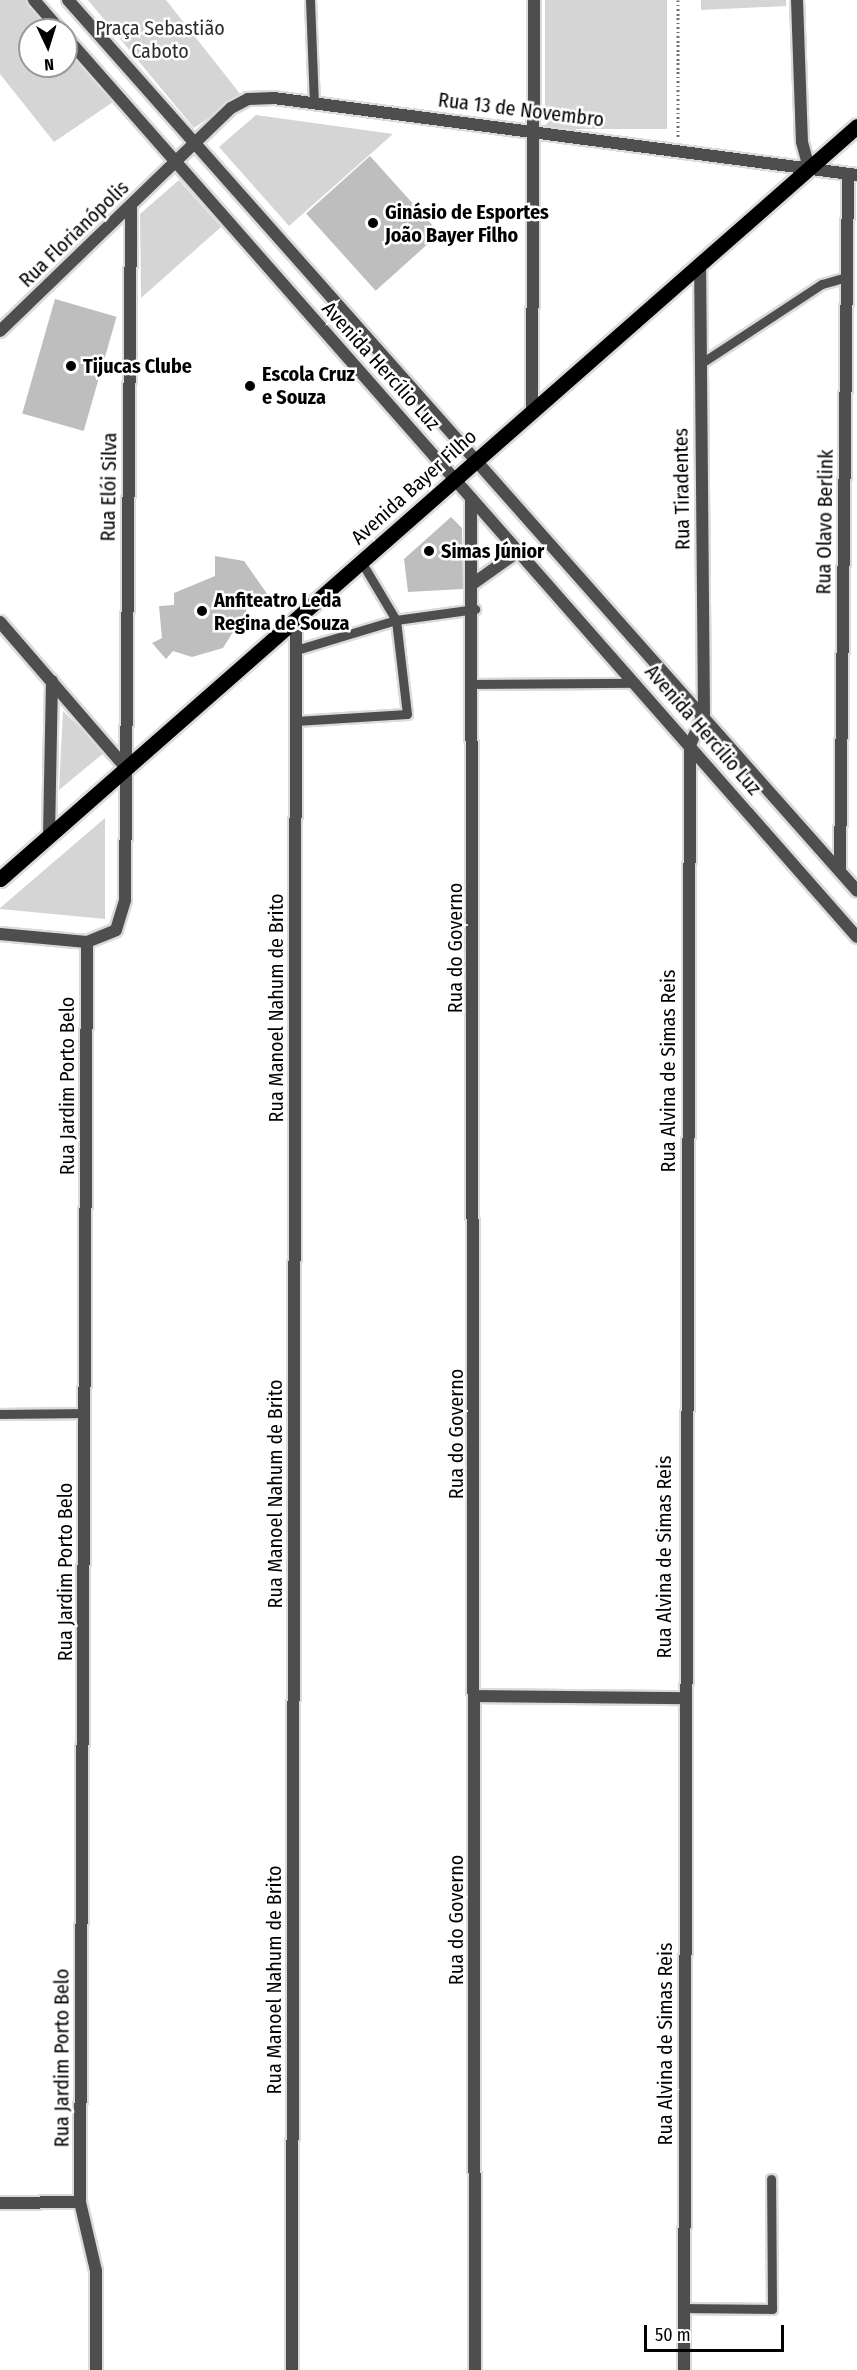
<!DOCTYPE html>
<meta charset="utf-8">
<style>
body{margin:0}
#map{position:relative;width:857px;height:2370px;overflow:hidden;background:#fff;font-family:"Fira Sans Condensed",sans-serif}
div>[style]{position:absolute}
.green>*{inset:0;background:#d5d5d5;transform-origin:0 0}
.building>*{inset:0;background:#bebebe;transform-origin:0 0}
.path>*{height:3px;margin-top:-1.5px;transform-origin:0;background:repeating-linear-gradient(90deg,#707070 0 1.5px,transparent 0 4.5px)}
.roads{filter:drop-shadow(2px 0 #dbdbdb) drop-shadow(-2px 0 #dbdbdb) drop-shadow(0 2px #dbdbdb) drop-shadow(0 -2px #dbdbdb)}
.service>*{height:9px;margin:-4.5px;padding:0 4.5px;transform-origin:4.5px;border-radius:4.5px;background:#4e4e4e}
.minor>*{height:12px;margin:-6px;padding:0 6px;transform-origin:6px;border-radius:6px;background:#4e4e4e}
.tertiary>*{height:12px;margin:-6px;padding:0 6px;transform-origin:6px;border-radius:6px;background:#4e4e4e}
.primary>*{height:15px;margin:-7.5px;padding:0 7.5px;transform-origin:7.5px;border-radius:7.5px;background:#000}
.dots>*{width:16px;height:16px;translate:-50% -50%;box-sizing:border-box;border:3px solid #fff;border-radius:50%}
span{translate:-50% -50%;white-space:nowrap;text-align:center;line-height:1.15;-webkit-text-stroke:5px #fff;paint-order:stroke}
.park-label{font-size:20px;color:#2c2c2c}
.street-label{font-size:20px;color:#000}
.poi-label{font-size:20px;color:#000;font-weight:700}
.left{translate:0 -50%;text-align:left}
.north{position:absolute;left:18px;top:18px;width:60px;height:60px;box-sizing:border-box;background:#fff;border:2px solid #999;border-radius:50%;rotate:176deg;font-size:16px;font-weight:700;line-height:24px;text-align:center;color:#000}
.north::after{content:'';display:block;margin:auto;width:21px;height:27px;background:#000;clip-path:polygon(50% 0,100% 100%,50% 72%,0 100%)}
.scale{position:absolute;left:644px;top:2325px;width:140px;height:27px;box-sizing:border-box;border:3px solid #000;border-top:0;padding-left:8px;font-size:18px;line-height:21px;white-space:nowrap;color:#000;-webkit-text-stroke:4px #fff;paint-order:stroke}
</style>
<div id="map">
<div class="green">
<i style="clip-path:polygon(0 0,28px 0,53px 30px,30px 30px,30px 66px,66px 66px,66px 46px,113px 102px,54px 142px,0 74px)"></i>
<i style="clip-path:polygon(88px 0,166px 0,241px 95px,194px 128px)"></i>
<i style="left:545px;top:0;width:122px;height:129px"></i>
<i style="clip-path:polygon(701px 0,786px 0,786px 6px,701px 10px)"></i>
<i style="clip-path:polygon(256px 115px,393px 134px,289px 226px,219px 147px)"></i>
<i style="clip-path:polygon(179px 180px,221px 227px,141px 298px,140px 214px)"></i>
<i style="clip-path:polygon(63px 711px,105px 752px,59px 790px)"></i>
<i style="clip-path:polygon(105px 818px,105px 919px,0 909px,0 908px)"></i>
</div>
<div class="building">
<i style="left:370px;top:156px;width:104px;height:86px;rotate:48deg"></i>
<i style="left:55px;top:299px;width:64px;height:119px;rotate:16deg"></i>
<i style="clip-path:polygon(451px 517px,462px 528px,463px 589px,408px 592px,404px 559px)"></i>
<i style="clip-path:polygon(215px 556px,244px 561px,268px 595px,256px 595px,223px 648px,192px 657px,173px 651px,166px 659px,152px 643px,162px 638px,159px 606px,174px 605px,174px 593px,215px 576px)"></i>
</div>
<div class="path">
<i style="left:678px;top:0;width:137px;rotate:90deg"></i>
</div>
<div class="roads">
<div class="service">
<i style="left:310px;top:0;width:103px;rotate:87.8deg"></i>
<i style="left:700px;top:364px;width:146px;rotate:-33.3deg"></i>
<i style="left:822px;top:284px;width:26px;rotate:-16deg"></i>
<i style="left:362px;top:563px;width:66px;rotate:59.2deg"></i>
<i style="left:396px;top:620px;width:80px;rotate:-7.9deg"></i>
<i style="left:475px;top:684px;width:160px;rotate:-0.4deg"></i>
<i style="left:296px;top:721px;width:111px;rotate:-3.6deg"></i>
<i style="left:407px;top:714px;width:95px;rotate:-96.7deg"></i>
<i style="left:396px;top:620px;width:104px;rotate:163.3deg"></i>
<i style="left:0;top:1414px;width:85px;rotate:-0.7deg"></i>
<i style="left:685px;top:2308px;width:87px;rotate:0.7deg"></i>
<i style="left:772px;top:2309px;width:130px;rotate:-90.4deg"></i>
</div>
<div class="minor">
<i style="left:797px;top:0;width:142px;rotate:88deg"></i>
<i style="left:802px;top:142px;width:27px;rotate:75deg"></i>
<i style="left:0;top:331px;width:321px;rotate:-44deg"></i>
<i style="left:231px;top:108px;width:19px;rotate:-28deg"></i>
<i style="left:248px;top:99px;width:26px;rotate:-2deg"></i>
<i style="left:274px;top:98px;width:588px;rotate:7.52deg"></i>
<i style="left:532px;top:408px;width:408px;rotate:-89.7deg"></i>
<i style="left:471px;top:498px;width:1872px;rotate:89.88deg"></i>
<i style="left:474px;top:583px;width:55px;rotate:-35.4deg"></i>
<i style="left:0;top:622px;width:193px;rotate:49.2deg"></i>
<i style="left:49px;top:836px;width:155px;rotate:-88.9deg"></i>
<i style="left:840px;top:871px;width:697px;rotate:-89.34deg"></i>
<i style="left:0;top:934px;width:87px;rotate:5.3deg"></i>
<i style="left:87px;top:942px;width:31px;rotate:-22deg"></i>
<i style="left:116px;top:930px;width:31px;rotate:-73deg"></i>
<i style="left:125px;top:900px;width:694px;rotate:-89.5deg"></i>
<i style="left:87px;top:942px;width:1260px;rotate:90.32deg"></i>
<i style="left:80px;top:2202px;width:71px;rotate:76.9deg"></i>
<i style="left:96px;top:2271px;width:99px;rotate:90deg"></i>
<i style="left:476px;top:1696px;width:207px;rotate:0.6deg"></i>
<i style="left:0;top:2203px;width:80px;rotate:-0.7deg"></i>
<i style="left:292px;top:2370px;width:1751px;rotate:-89.87deg"></i>
<i style="left:684px;top:2370px;width:1625px;rotate:-89.79deg"></i>
<i style="left:690px;top:745px;width:34px;rotate:-66deg"></i>
<i style="left:704px;top:714px;width:451px;rotate:-90.5deg"></i>
</div>
<div class="tertiary">
<i style="left:34px;top:0;width:40px;rotate:49deg"></i>
<i style="left:68px;top:0;width:1190px;rotate:48.47deg"></i>
<i style="left:66px;top:37px;width:1198px;rotate:48.69deg"></i>
</div>
<div class="primary">
<i style="left:0;top:879px;width:1141px;rotate:-41.3deg"></i>
</div>
</div>
<div class="dots">
<i style="left:373px;top:223px;background:#000"></i>
<i style="left:71px;top:366px;background:#000"></i>
<i style="left:250px;top:386px;background:#000"></i>
<i style="left:429px;top:551px;background:#000"></i>
<i style="left:202px;top:611px;background:#000"></i>
</div>
<div class="park-label">
<span style="left:160px;top:40px">Praça Sebastião<br>Caboto</span>
</div>
<div class="street-label">
<span style="left:521px;top:110px;rotate:7deg">Rua 13 de Novembro</span>
<span style="left:74px;top:234px;rotate:-44deg">Rua Florianópolis</span>
<span style="left:381px;top:366px;rotate:48deg">Avenida Hercílio Luz</span>
<span style="left:109px;top:487px;rotate:-89deg">Rua Elói Silva</span>
<span style="left:414px;top:487px;rotate:-42deg">Avenida Bayer Filho</span>
<span style="left:682px;top:489px;rotate:-91deg">Rua Tiradentes</span>
<span style="left:825px;top:522px;rotate:-89deg">Rua Olavo Berlink</span>
<span style="left:703px;top:730px;rotate:49deg">Avenida Hercílio Luz</span>
<span style="left:455px;top:948px;rotate:-90deg">Rua do Governo</span>
<span style="left:276px;top:1008px;rotate:-90deg">Rua Manoel Nahum de Brito</span>
<span style="left:668px;top:1071px;rotate:-90deg">Rua Alvina de Simas Reis</span>
<span style="left:67px;top:1086px;rotate:-90deg">Rua Jardim Porto Belo</span>
<span style="left:456px;top:1434px;rotate:-90deg">Rua do Governo</span>
<span style="left:275px;top:1494px;rotate:-90deg">Rua Manoel Nahum de Brito</span>
<span style="left:664px;top:1557px;rotate:-90deg">Rua Alvina de Simas Reis</span>
<span style="left:65px;top:1572px;rotate:-90deg">Rua Jardim Porto Belo</span>
<span style="left:456px;top:1920px;rotate:-90deg">Rua do Governo</span>
<span style="left:274px;top:1980px;rotate:-90deg">Rua Manoel Nahum de Brito</span>
<span style="left:665px;top:2044px;rotate:-90deg">Rua Alvina de Simas Reis</span>
<span style="left:62px;top:2058px;rotate:-90deg">Rua Jardim Porto Belo</span>
</div>
<div class="poi-label">
<span class="left" style="left:385px;top:224px">Ginásio de Esportes<br>João Bayer Filho</span>
<span class="left" style="left:83px;top:366px">Tijucas Clube</span>
<span class="left" style="left:262px;top:386px">Escola Cruz<br>e Souza</span>
<span class="left" style="left:441px;top:551px">Simas Júnior</span>
<span class="left" style="left:214px;top:612px">Anfiteatro Leda<br>Regina de Souza</span>
</div>
<div class="north">N</div>
<div class="scale">50 m</div>
</div>
